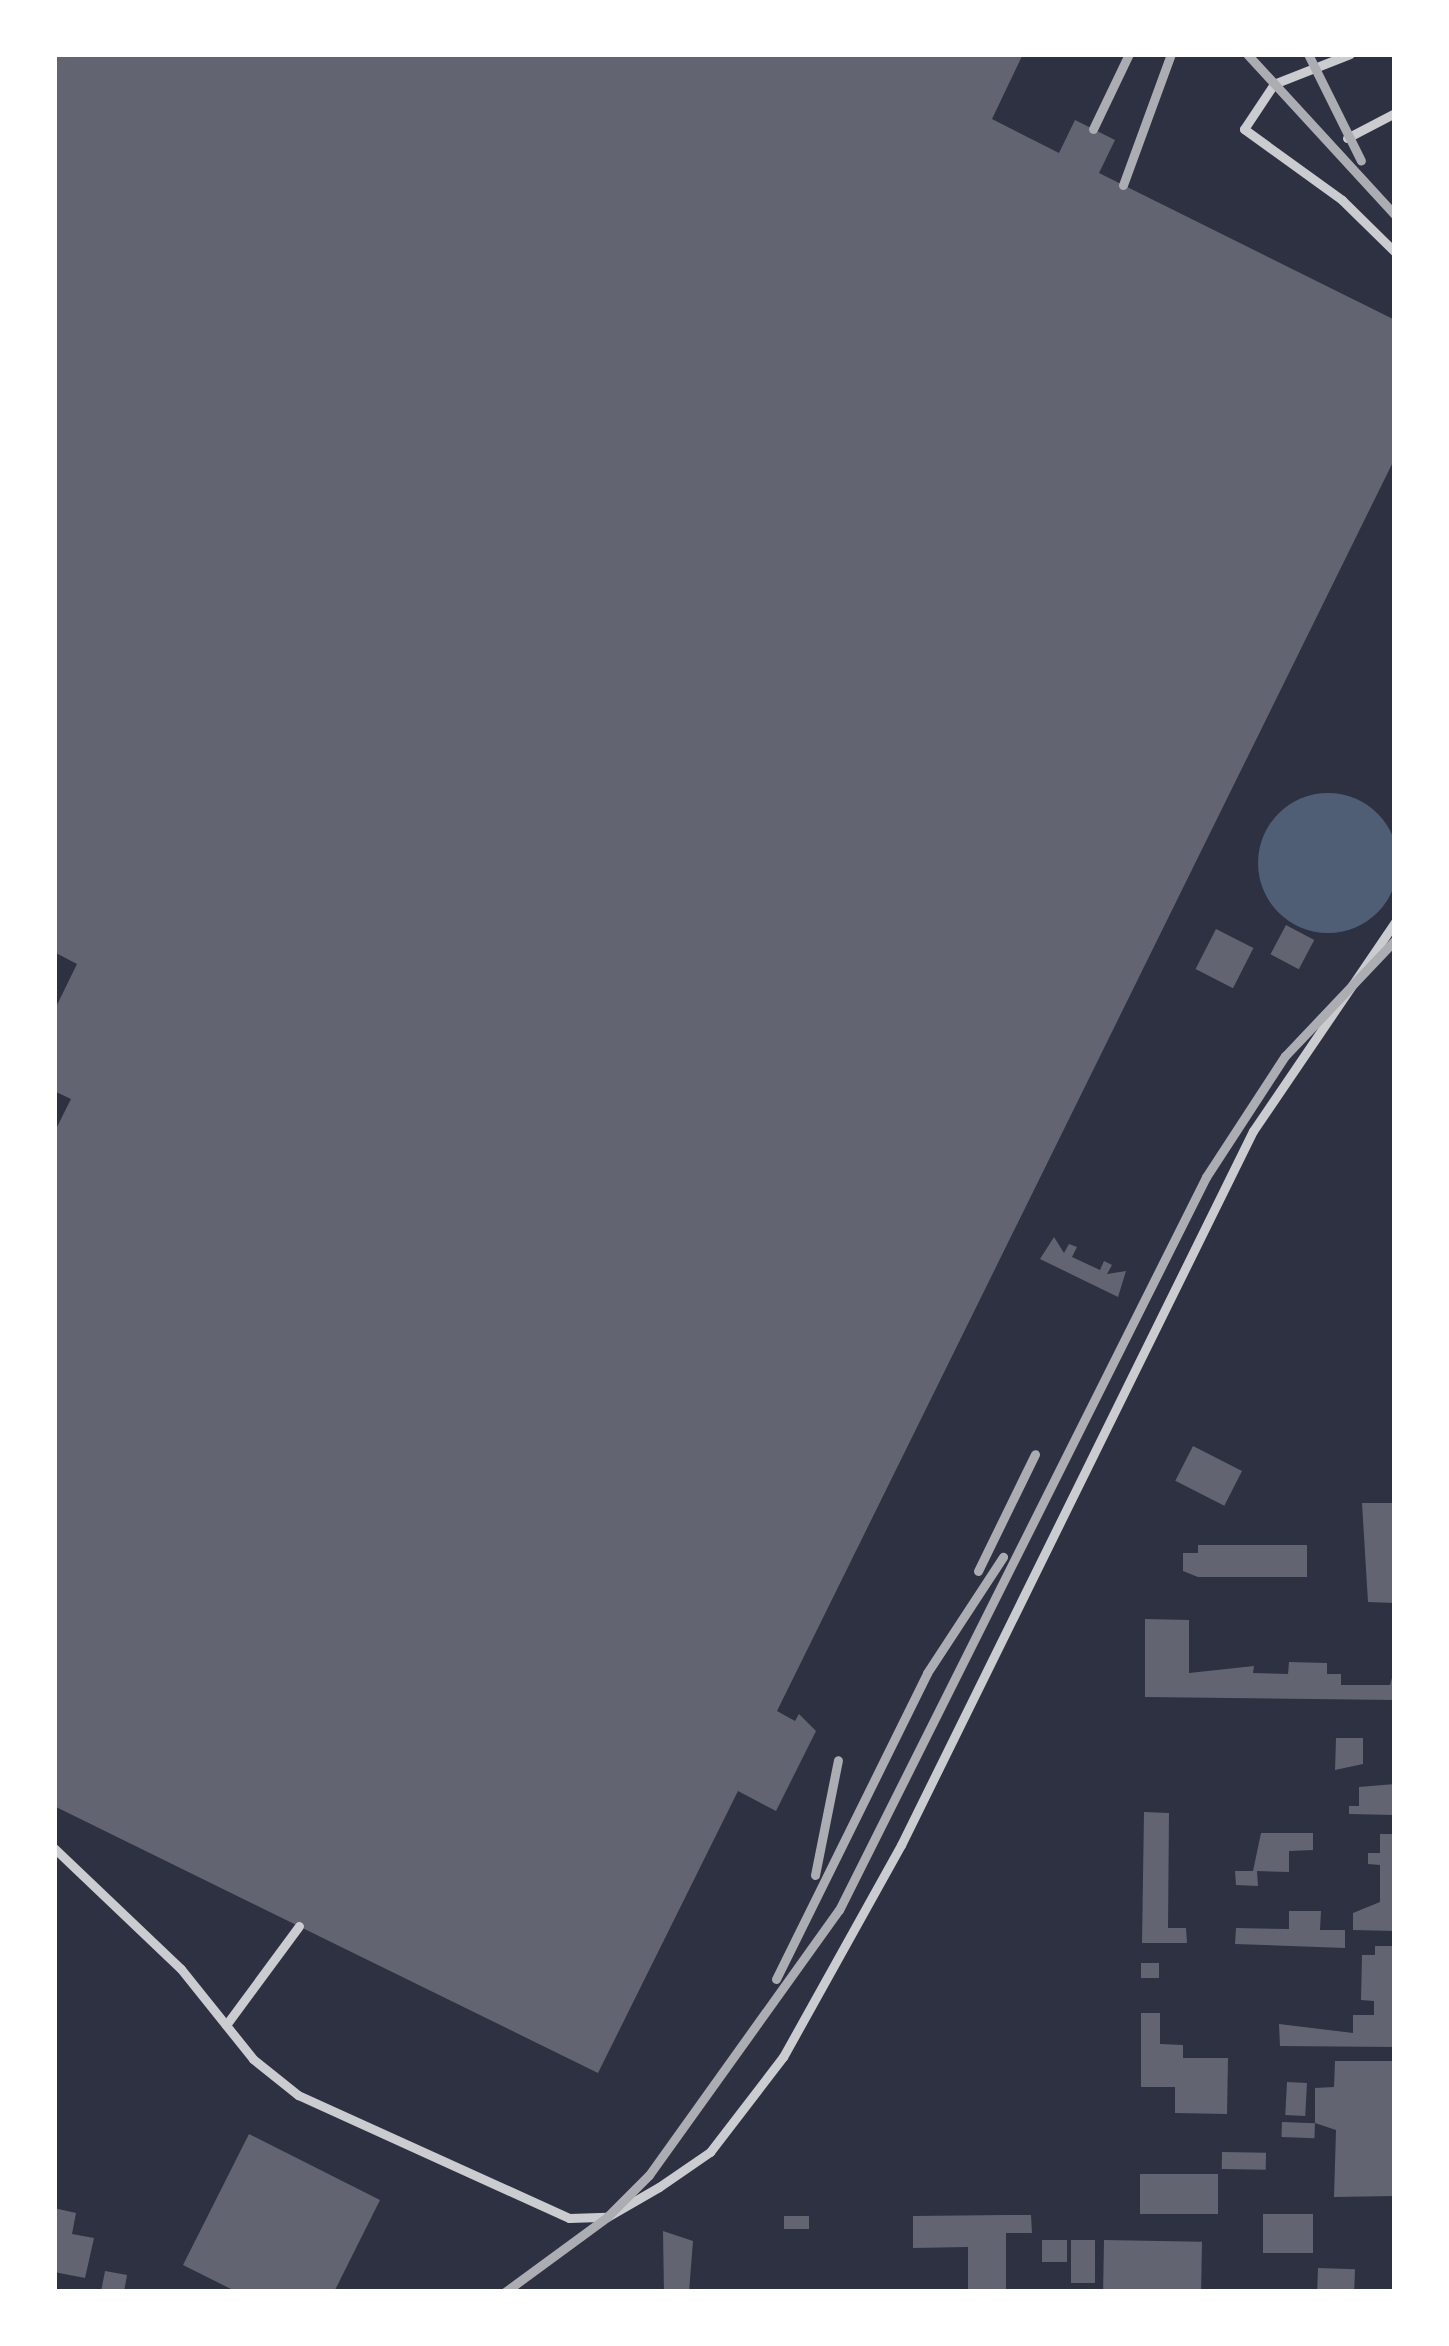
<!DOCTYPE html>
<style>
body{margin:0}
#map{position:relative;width:1449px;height:2346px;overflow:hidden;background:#2d3142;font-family:"Exo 2",sans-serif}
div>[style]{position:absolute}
.water>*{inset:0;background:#4f5d75}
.round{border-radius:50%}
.building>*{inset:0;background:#626471;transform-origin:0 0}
.service>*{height:9px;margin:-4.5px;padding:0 4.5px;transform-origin:4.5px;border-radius:4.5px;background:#caccd0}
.rail>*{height:9px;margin:-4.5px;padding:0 4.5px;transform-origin:4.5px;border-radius:4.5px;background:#abadb3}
span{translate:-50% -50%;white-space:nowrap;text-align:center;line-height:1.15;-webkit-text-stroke:10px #fff;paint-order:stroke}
.frame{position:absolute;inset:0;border:57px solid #fff;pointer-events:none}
</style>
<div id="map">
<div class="water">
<i class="round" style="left:1258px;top:793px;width:140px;height:140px"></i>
</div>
<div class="building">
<i style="clip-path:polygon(54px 54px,1023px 54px,992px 119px,1059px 153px,1075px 120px,1115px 140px,1099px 173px,1395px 320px,1395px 458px,777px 1711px,795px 1721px,799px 1714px,816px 1731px,776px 1811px,738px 1791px,598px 2073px,54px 1806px,54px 1133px,71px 1099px,54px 1091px,54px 1011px,77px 964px,54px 952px)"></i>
<i style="left:1286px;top:925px;width:32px;height:33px;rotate:28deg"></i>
<i style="left:1216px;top:929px;width:42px;height:45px;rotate:27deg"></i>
<i style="clip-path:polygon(1054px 1237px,1064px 1253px,1069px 1244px,1077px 1247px,1072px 1257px,1100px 1270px,1104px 1261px,1112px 1265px,1107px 1274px,1126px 1271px,1118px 1297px,1040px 1259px)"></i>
<i style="left:1193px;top:1446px;width:55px;height:39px;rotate:27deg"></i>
<i style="clip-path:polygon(1362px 1503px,1395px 1503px,1395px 1603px,1368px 1602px)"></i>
<i style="clip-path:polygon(1198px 1545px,1307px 1545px,1307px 1577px,1198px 1577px,1183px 1571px,1183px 1553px,1198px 1553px)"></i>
<i style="clip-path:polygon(1145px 1619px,1189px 1620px,1189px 1673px,1254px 1666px,1253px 1673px,1288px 1674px,1289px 1662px,1327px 1663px,1327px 1674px,1341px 1674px,1341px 1685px,1390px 1685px,1395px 1667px,1395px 1700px,1145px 1697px)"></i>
<i style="clip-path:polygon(1336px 1738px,1363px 1738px,1363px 1764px,1335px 1770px)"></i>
<i style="clip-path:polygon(1395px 1784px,1395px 1815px,1349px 1814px,1349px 1806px,1359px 1806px,1359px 1787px)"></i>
<i style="clip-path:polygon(1144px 1812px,1169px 1813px,1168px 1928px,1186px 1928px,1187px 1943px,1142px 1943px)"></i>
<i style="clip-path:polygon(1261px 1833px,1313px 1833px,1313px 1850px,1289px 1851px,1289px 1872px,1257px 1871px,1258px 1886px,1236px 1885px,1235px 1871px,1253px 1871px)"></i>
<i style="clip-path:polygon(1380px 1834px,1395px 1834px,1395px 1931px,1353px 1930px,1353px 1913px,1380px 1902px,1380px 1865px,1368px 1864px,1368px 1853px,1380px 1853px)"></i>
<i style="clip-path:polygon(1289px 1911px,1321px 1911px,1320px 1930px,1345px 1930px,1345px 1948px,1235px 1944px,1236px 1928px,1289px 1929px)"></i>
<i style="clip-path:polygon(1375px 1946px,1395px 1946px,1395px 2047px,1280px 2046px,1279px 2024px,1353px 2033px,1353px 2015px,1374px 2015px,1374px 2001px,1361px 2000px,1362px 1955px,1375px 1955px)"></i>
<i style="left:1159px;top:1963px;width:15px;height:18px;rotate:90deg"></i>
<i style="clip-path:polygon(1141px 2013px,1160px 2013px,1160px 2044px,1183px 2045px,1183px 2058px,1228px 2058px,1227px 2114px,1175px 2113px,1175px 2087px,1141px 2087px)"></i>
<i style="clip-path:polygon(1335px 2061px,1395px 2061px,1395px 2196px,1334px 2197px,1336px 2130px,1315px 2123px,1315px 2088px,1334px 2087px)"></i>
<i style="left:1287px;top:2082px;width:20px;height:33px;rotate:3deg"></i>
<i style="left:1282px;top:2122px;width:33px;height:15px;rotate:2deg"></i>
<i style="clip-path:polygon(249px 2134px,380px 2200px,334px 2292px,237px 2292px,183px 2265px)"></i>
<i style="left:1222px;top:2152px;width:44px;height:17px;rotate:1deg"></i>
<i style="left:1218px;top:2174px;width:40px;height:78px;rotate:90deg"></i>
<i style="clip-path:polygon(54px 2208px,76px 2213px,72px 2234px,94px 2238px,85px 2278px,54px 2272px)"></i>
<i style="left:1263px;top:2214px;width:50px;height:39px"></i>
<i style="clip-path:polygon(1006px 2215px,1031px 2215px,1032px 2233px,1006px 2233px,1006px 2292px,968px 2292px,968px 2247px,913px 2248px,913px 2216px)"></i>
<i style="left:784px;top:2216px;width:25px;height:13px"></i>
<i style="clip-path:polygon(663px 2231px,693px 2241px,689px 2292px,664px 2292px)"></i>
<i style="left:1067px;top:2240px;width:22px;height:25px;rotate:90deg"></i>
<i style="left:1095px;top:2240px;width:43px;height:24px;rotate:90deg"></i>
<i style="left:1104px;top:2240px;width:98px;height:52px;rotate:1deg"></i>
<i style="left:1318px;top:2268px;width:37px;height:24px;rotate:2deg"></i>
<i style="clip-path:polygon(105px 2271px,127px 2275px,124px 2292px,101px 2292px)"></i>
</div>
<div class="service">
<i style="left:1350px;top:54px;width:82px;rotate:158.5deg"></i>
<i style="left:1274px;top:84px;width:54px;rotate:123.7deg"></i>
<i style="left:1244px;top:129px;width:121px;rotate:35.9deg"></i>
<i style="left:1342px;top:200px;width:74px;rotate:44.5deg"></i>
<i style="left:1347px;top:138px;width:54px;rotate:-27.5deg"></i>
<i style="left:54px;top:1848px;width:175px;rotate:43.6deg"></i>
<i style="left:181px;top:1969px;width:115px;rotate:51.3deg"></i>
<i style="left:253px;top:2059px;width:58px;rotate:38.7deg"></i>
<i style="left:298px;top:2095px;width:298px;rotate:24.4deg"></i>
<i style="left:569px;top:2218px;width:38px;rotate:-2deg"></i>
<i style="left:607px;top:2217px;width:60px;rotate:-30deg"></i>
<i style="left:659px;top:2187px;width:62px;rotate:-34.5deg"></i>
<i style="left:710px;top:2152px;width:120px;rotate:-52.5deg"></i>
<i style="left:783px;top:2057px;width:243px;rotate:-60.9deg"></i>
<i style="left:901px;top:1845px;width:796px;rotate:-63.76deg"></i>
<i style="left:1253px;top:1131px;width:253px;rotate:-55.8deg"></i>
<i style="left:226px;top:2025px;width:123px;rotate:-53.6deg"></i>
</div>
<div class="rail">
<i style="left:1247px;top:54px;width:219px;rotate:47.4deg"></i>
<i style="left:1308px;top:54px;width:119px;rotate:63.6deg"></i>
<i style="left:1093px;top:129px;width:83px;rotate:-64.4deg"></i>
<i style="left:1123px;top:185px;width:140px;rotate:-69.9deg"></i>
<i style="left:978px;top:1571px;width:130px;rotate:-64deg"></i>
<i style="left:815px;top:1875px;width:117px;rotate:-78.7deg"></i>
<i style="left:776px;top:1979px;width:341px;rotate:-63.7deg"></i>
<i style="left:927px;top:1673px;width:139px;rotate:-56.8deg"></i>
<i style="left:505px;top:2292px;width:127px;rotate:-36.3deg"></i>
<i style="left:607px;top:2217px;width:59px;rotate:-45deg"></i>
<i style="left:649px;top:2175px;width:326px;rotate:-54.4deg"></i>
<i style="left:839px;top:1910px;width:820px;rotate:-63.4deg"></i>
<i style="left:1206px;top:1177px;width:145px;rotate:-56.9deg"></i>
<i style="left:1285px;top:1056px;width:160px;rotate:-46.5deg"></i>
</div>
<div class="frame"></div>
</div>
